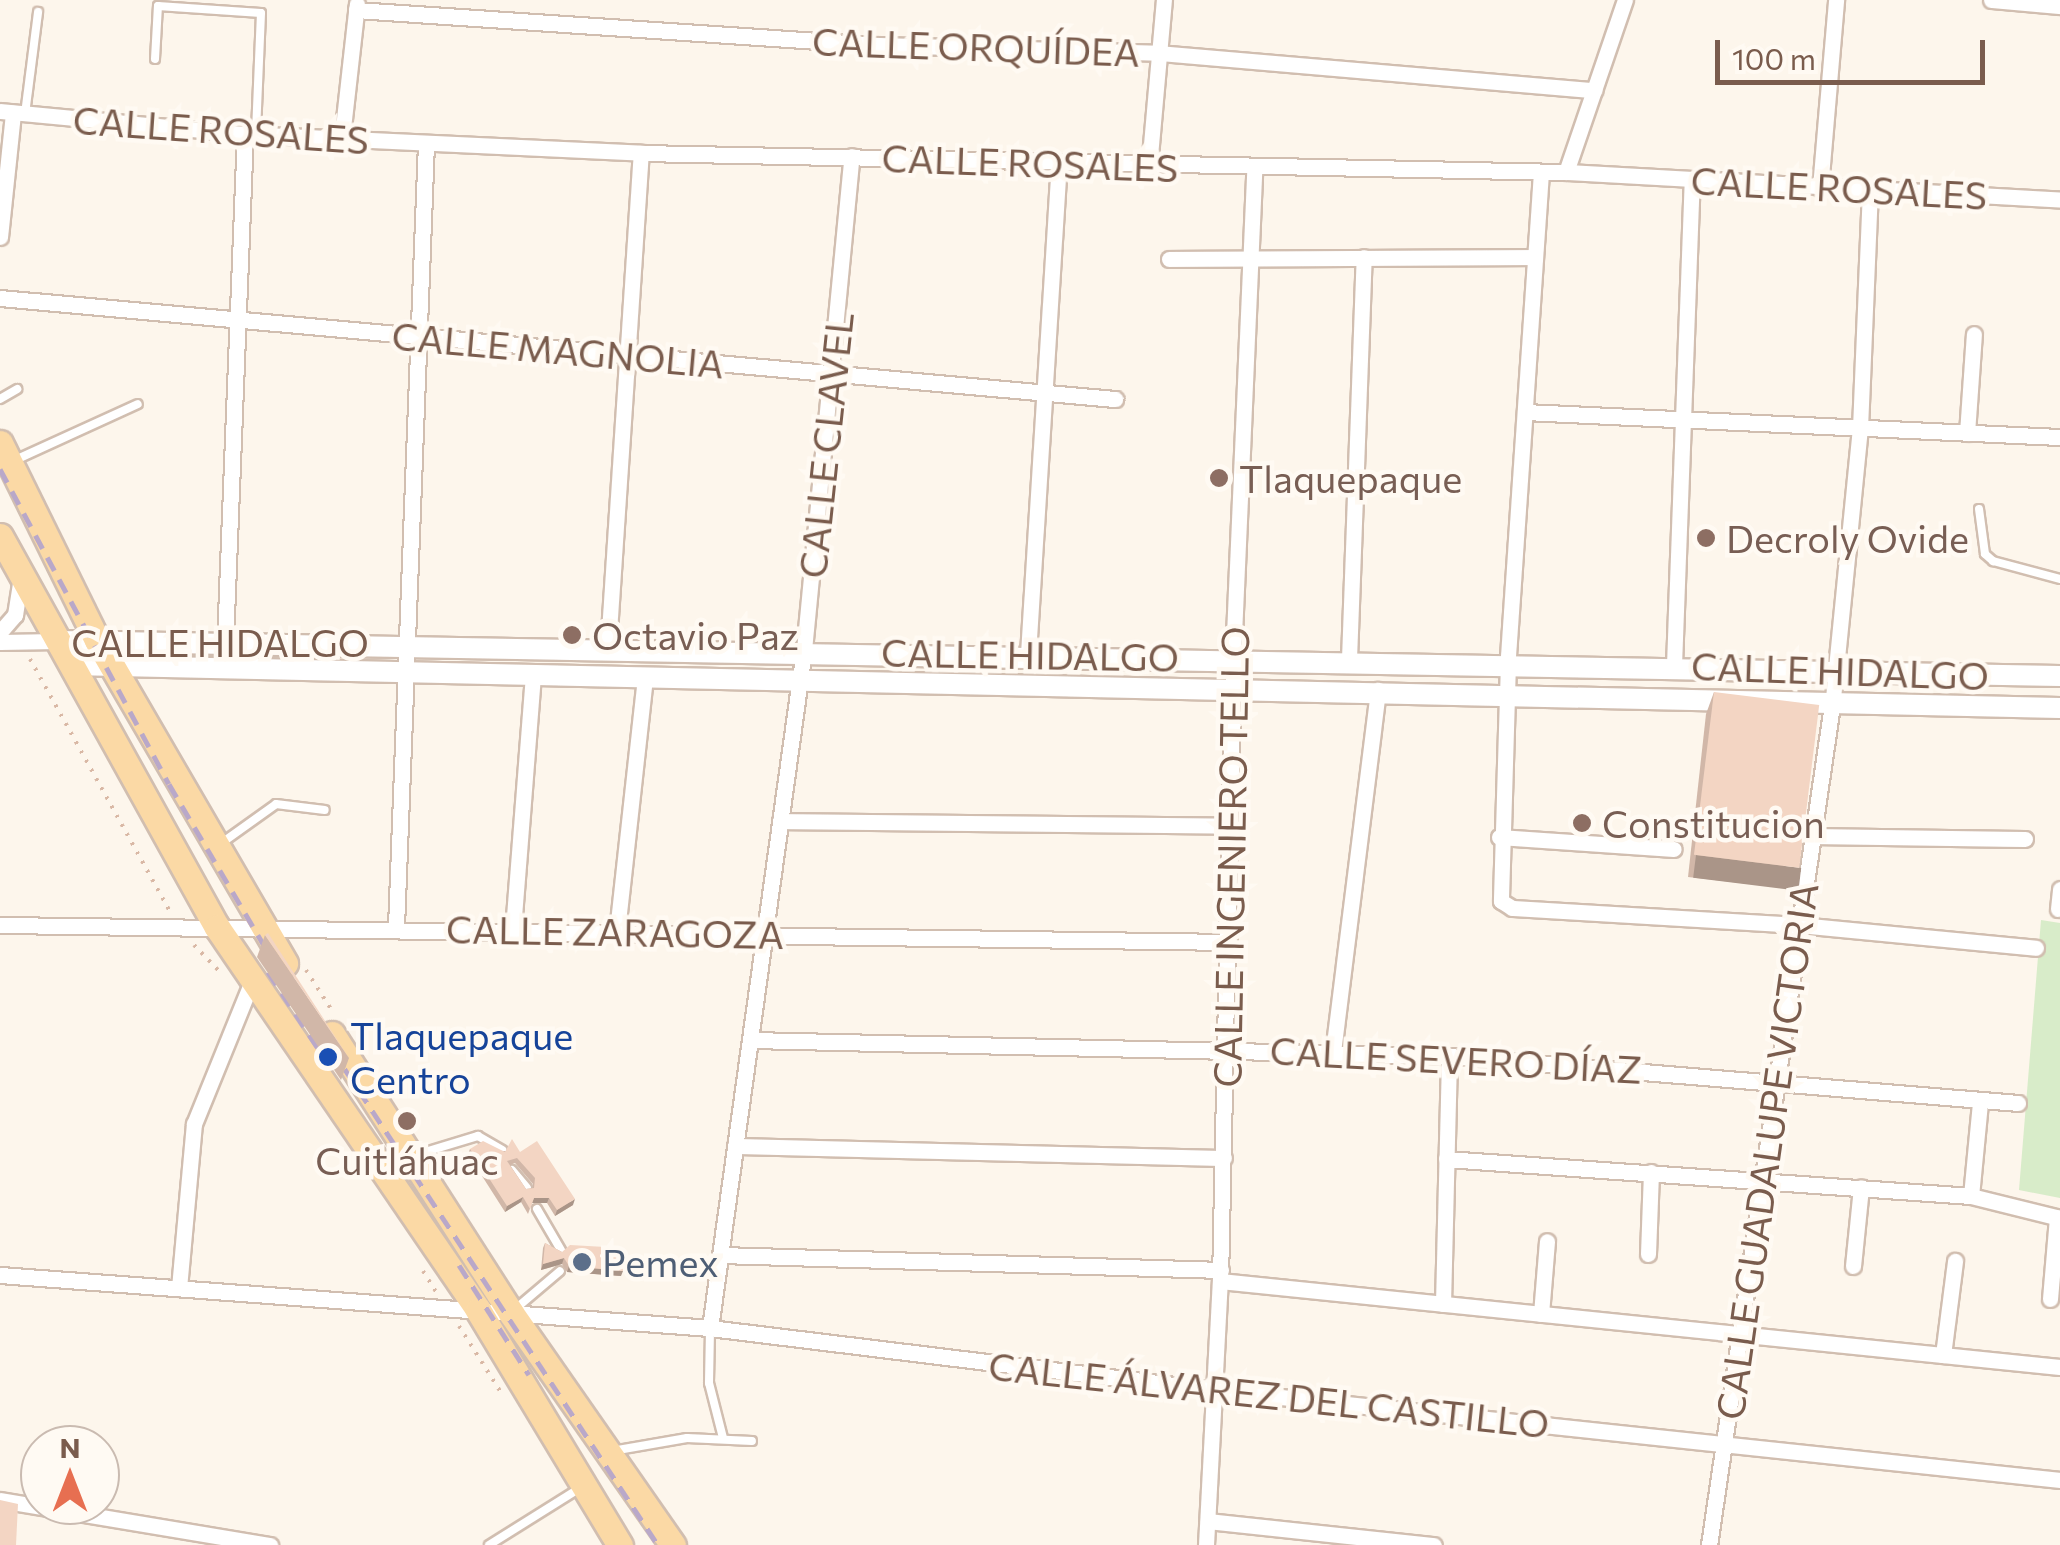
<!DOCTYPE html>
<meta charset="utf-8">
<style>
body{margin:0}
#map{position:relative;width:2060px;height:1545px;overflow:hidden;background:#fdf6ec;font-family:Commissioner,sans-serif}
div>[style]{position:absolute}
.green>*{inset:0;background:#d8ecc9}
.path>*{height:4px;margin-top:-2px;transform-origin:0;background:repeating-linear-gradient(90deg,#d9b8a5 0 2.5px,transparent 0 10.5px)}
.roads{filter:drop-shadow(2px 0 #d1beb0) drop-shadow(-2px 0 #d1beb0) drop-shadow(0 2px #d1beb0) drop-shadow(0 -2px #d1beb0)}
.service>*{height:8px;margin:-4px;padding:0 4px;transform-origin:4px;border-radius:4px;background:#fff}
.minor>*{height:15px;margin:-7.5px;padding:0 7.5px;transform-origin:7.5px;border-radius:7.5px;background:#fff}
.tertiary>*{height:20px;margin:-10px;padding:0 10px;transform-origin:10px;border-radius:10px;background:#fff}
.primary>*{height:25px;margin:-12.5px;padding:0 12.5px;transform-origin:12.5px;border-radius:12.5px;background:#fbd9a5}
.rail>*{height:5px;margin-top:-2.5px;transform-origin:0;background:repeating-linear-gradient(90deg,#b9a8c9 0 15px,transparent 0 25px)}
.wall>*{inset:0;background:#d1b7a8}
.shaded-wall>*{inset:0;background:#aa9588;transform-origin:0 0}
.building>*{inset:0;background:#f3d5c3;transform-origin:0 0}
.dots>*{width:28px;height:28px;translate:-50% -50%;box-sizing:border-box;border:5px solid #fffaf3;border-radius:50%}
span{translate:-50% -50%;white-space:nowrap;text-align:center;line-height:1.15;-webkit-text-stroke:9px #fffaf3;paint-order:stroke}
.street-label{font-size:38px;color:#7a5c4d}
.education-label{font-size:38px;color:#785e54}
.left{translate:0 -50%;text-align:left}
.transit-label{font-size:38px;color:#164399}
.service-label{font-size:38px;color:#4e5e75}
.north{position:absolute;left:20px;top:1425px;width:100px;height:100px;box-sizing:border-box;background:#fffaf3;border:2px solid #cabbb1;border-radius:50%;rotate:0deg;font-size:28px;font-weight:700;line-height:40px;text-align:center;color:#7a5c4d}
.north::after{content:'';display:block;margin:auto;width:35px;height:45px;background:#e76f51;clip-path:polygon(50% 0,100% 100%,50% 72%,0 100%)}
.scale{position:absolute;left:1715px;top:40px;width:270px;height:45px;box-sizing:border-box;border:5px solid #7a5c4d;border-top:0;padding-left:12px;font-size:30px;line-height:35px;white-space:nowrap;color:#7a5c4d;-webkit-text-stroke:8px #fffaf3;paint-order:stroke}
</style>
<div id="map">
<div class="green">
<i style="clip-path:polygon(2041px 920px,2060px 923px,2060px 1198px,2019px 1190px)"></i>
</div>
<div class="path">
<i style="left:30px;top:659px;width:291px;rotate:61deg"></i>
<i style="left:194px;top:945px;width:40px;rotate:46deg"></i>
<i style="left:306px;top:970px;width:50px;rotate:57.3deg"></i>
<i style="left:423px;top:1271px;width:26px;rotate:58deg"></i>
<i style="left:459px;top:1326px;width:80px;rotate:57.7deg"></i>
</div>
<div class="roads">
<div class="service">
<i style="left:155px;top:59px;width:53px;rotate:-86.8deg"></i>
<i style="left:158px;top:6px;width:103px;rotate:3.9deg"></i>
<i style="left:261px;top:13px;width:121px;rotate:92.4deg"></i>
<i style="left:25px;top:114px;width:103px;rotate:-82.7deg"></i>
<i style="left:0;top:399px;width:20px;rotate:-30deg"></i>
<i style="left:13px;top:461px;width:137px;rotate:-24.5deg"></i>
<i style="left:1979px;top:509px;width:45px;rotate:82.4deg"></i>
<i style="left:1985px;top:554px;width:11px;rotate:41deg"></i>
<i style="left:1993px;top:561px;width:69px;rotate:15deg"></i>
<i style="left:223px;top:842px;width:65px;rotate:-35.6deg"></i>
<i style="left:276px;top:804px;width:49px;rotate:7deg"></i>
<i style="left:415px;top:1155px;width:66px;rotate:-16.8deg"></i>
<i style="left:478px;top:1136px;width:28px;rotate:30deg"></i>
<i style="left:512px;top:1170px;width:23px;rotate:50deg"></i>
<i style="left:537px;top:1209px;width:48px;rotate:59.7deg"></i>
<i style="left:514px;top:1310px;width:60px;rotate:-40.3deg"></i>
<i style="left:710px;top:1330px;width:53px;rotate:91.1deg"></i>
<i style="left:709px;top:1383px;width:57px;rotate:75.7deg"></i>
<i style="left:612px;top:1451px;width:76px;rotate:-9.8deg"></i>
<i style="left:687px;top:1438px;width:65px;rotate:2.6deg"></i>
<i style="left:489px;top:1545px;width:107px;rotate:-32.1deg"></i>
</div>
<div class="minor">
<i style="left:1991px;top:0;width:69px;rotate:5deg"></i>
<i style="left:356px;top:10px;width:523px;rotate:3.84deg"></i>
<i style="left:878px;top:45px;width:281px;rotate:1.6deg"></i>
<i style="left:1159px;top:53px;width:437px;rotate:4.9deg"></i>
<i style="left:0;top:111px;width:246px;rotate:5.4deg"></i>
<i style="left:245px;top:134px;width:396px;rotate:2.7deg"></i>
<i style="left:641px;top:153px;width:925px;rotate:1.18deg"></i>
<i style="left:1566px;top:172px;width:495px;rotate:3.2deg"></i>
<i style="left:342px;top:137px;width:134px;rotate:-83.6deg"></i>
<i style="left:1149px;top:167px;width:168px;rotate:-84.9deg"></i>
<i style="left:1541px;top:172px;width:491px;rotate:93.9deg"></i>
<i style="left:1508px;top:662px;width:239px;rotate:91.7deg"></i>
<i style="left:1501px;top:901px;width:13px;rotate:32deg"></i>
<i style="left:1512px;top:908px;width:288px;rotate:3.4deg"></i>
<i style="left:1799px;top:925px;width:238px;rotate:5.5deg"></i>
<i style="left:1566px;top:172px;width:182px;rotate:-71.1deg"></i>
<i style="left:1820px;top:188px;width:189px;rotate:-85.1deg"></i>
<i style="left:0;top:237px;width:125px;rotate:-84deg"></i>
<i style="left:1169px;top:259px;width:366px;rotate:-0.3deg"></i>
<i style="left:0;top:298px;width:1120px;rotate:5.18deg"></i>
<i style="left:1525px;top:412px;width:536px;rotate:2.68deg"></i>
<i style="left:1967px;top:433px;width:99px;rotate:-86deg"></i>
<i style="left:0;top:632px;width:23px;rotate:-49deg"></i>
<i style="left:15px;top:615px;width:37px;rotate:-81deg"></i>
<i style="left:0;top:642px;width:58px;rotate:-1deg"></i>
<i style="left:225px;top:642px;width:508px;rotate:-87.75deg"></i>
<i style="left:608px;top:647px;width:495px;rotate:-86.2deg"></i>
<i style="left:1028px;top:654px;width:490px;rotate:-86.4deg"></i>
<i style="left:1349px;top:659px;width:402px;rotate:-87.9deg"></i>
<i style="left:1674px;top:665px;width:486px;rotate:-87.9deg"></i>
<i style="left:780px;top:821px;width:450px;rotate:0.6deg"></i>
<i style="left:1811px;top:836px;width:214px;rotate:0.8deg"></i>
<i style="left:1499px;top:837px;width:175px;rotate:3.9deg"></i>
<i style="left:2058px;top:909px;width:20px;rotate:-84deg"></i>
<i style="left:0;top:925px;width:1229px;rotate:0.79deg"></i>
<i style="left:396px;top:927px;width:784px;rotate:-87.81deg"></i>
<i style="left:513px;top:929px;width:254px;rotate:-85.5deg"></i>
<i style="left:617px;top:931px;width:255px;rotate:-83.7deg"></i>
<i style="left:750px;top:1040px;width:699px;rotate:1.31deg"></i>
<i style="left:1449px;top:1056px;width:571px;rotate:4.72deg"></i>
<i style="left:1333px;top:1052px;width:365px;rotate:-82.9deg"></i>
<i style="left:735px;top:1146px;width:489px;rotate:1.4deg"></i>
<i style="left:1446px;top:1159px;width:526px;rotate:4.03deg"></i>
<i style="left:1971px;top:1196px;width:92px;rotate:13.9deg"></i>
<i style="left:1971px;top:1196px;width:93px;rotate:-84.5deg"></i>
<i style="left:1648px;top:1254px;width:82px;rotate:-87.9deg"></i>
<i style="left:720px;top:1255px;width:501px;rotate:1.71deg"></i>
<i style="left:1853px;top:1266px;width:79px;rotate:-84.2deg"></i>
<i style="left:0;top:1275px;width:712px;rotate:4.27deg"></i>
<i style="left:710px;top:1328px;width:509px;rotate:7deg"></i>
<i style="left:1215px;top:1390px;width:850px;rotate:6.08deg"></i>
<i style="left:1220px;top:1281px;width:844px;rotate:5.85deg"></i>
<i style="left:179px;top:1288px;width:165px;rotate:-84.8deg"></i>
<i style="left:194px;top:1124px;width:154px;rotate:-67.9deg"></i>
<i style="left:2050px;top:1299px;width:82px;rotate:-85.1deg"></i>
<i style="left:1443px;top:1304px;width:248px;rotate:-88.6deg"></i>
<i style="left:1541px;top:1314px;width:73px;rotate:-85.3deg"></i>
<i style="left:710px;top:1328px;width:684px;rotate:-82.11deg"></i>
<i style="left:804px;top:650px;width:496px;rotate:-84.5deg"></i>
<i style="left:1943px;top:1355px;width:95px;rotate:-82.7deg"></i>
<i style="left:0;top:1500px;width:274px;rotate:9.5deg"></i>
<i style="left:1208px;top:1521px;width:227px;rotate:6.1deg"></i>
<i style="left:1206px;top:1545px;width:264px;rotate:-87deg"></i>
<i style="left:1220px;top:1281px;width:623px;rotate:-88.8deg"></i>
<i style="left:1233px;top:658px;width:488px;rotate:-87.5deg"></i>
<i style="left:1709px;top:1545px;width:856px;rotate:-81.67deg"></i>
<i style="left:1833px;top:698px;width:271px;rotate:-84.3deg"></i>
<i style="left:1860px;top:428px;width:238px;rotate:-87.6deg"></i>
</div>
<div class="tertiary">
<i style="left:58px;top:641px;width:2002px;rotate:1deg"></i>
<i style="left:71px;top:665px;width:1989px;rotate:1.24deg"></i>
</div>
<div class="primary">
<i style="left:0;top:443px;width:220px;rotate:63.8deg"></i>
<i style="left:97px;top:640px;width:374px;rotate:59.8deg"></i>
<i style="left:0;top:536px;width:447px;rotate:61deg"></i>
<i style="left:217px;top:927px;width:463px;rotate:55.7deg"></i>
<i style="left:478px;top:1310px;width:275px;rotate:58.9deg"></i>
<i style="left:332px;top:1034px;width:331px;rotate:57.3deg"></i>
<i style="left:511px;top:1313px;width:283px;rotate:55.1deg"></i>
</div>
</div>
<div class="rail">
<i style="left:0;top:469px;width:357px;rotate:61.8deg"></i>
<i style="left:169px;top:784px;width:215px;rotate:59.5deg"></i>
<i style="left:268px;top:972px;width:115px;rotate:56.7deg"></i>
<i style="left:331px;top:1048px;width:595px;rotate:56.66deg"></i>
<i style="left:459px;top:1265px;width:130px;rotate:57.5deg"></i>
</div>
<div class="wall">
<i style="clip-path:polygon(1714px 692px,1793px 889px,1688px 877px,1706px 714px)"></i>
<i style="clip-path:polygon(265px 935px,349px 1058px,341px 1080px,257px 957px)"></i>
<i style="clip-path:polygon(evenodd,470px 1149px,520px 1152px,573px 1205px,555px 1216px,547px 1203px,532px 1203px,528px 1214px,521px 1202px,505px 1212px,468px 1154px,470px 1149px,515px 1163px,533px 1184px,533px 1188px,526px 1189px,510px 1165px,515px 1163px)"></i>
<i style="clip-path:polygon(545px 1243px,562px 1252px,621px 1276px,567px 1272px,562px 1264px,541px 1270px,543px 1248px)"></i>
</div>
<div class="shaded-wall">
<i style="left:1696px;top:855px;width:106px;height:23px;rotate:7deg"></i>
<i style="clip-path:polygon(523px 1197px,521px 1202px,505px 1212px,507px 1206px)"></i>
<i style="clip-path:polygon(534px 1198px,549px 1198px,547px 1203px,532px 1203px)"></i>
<i style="clip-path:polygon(575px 1199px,573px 1205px,555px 1216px,557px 1210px)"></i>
<i style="clip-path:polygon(564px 1258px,562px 1264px,541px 1270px,543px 1264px)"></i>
<i style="clip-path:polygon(569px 1266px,623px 1271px,621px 1276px,567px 1272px)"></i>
</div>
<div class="building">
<i style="left:1714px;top:692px;width:106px;height:164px;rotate:7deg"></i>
<i style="clip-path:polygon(268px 933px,349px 1058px,265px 935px)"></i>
<i style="clip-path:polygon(evenodd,512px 1139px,520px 1152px,537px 1141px,575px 1199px,557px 1210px,549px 1198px,534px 1198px,530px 1209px,523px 1197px,507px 1206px,470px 1149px,483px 1141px,505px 1152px,512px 1139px,517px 1158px,535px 1178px,534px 1188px,526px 1189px,507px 1161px,517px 1158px)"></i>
<i style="clip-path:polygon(545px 1243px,562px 1252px,570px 1245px,623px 1248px,623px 1271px,569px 1266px,564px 1258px,543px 1264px)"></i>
<i style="clip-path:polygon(0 1500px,18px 1504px,16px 1545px,0 1545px)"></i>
</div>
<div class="dots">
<i style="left:1219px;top:478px;background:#8d6e63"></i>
<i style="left:1706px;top:538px;background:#8d6e63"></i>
<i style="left:572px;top:635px;background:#8d6e63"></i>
<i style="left:1582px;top:823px;background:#8d6e63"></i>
<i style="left:328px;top:1057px;background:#1a4fb4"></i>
<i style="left:407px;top:1121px;background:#8d6e63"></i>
<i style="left:582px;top:1262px;background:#5c6f8a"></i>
</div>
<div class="street-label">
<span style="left:976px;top:46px;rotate:2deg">CALLE ORQUÍDEA</span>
<span style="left:221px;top:129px;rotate:4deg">CALLE ROSALES</span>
<span style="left:1030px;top:162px;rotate:2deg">CALLE ROSALES</span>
<span style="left:1839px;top:187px;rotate:3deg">CALLE ROSALES</span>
<span style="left:558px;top:349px;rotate:5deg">CALLE MAGNOLIA</span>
<span style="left:825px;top:445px;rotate:-84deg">CALLE CLAVEL</span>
<span style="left:220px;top:642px">CALLE HIDALGO</span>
<span style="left:1030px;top:654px;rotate:1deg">CALLE HIDALGO</span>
<span style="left:1840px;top:670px;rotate:2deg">CALLE HIDALGO</span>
<span style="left:1230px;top:857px;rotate:-89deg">CALLE INGENIERO TELLO</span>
<span style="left:615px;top:931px;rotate:1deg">CALLE ZARAGOZA</span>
<span style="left:1456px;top:1059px;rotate:3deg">CALLE SEVERO DÍAZ</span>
<span style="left:1766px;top:1151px;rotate:-82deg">CALLE GUADALUPE VICTORIA</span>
<span style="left:1269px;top:1394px;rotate:6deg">CALLE ÁLVAREZ DEL CASTILLO</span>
</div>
<div class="education-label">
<span class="left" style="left:1239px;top:478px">Tlaquepaque</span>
<span class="left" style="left:1726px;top:538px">Decroly Ovide</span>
<span class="left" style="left:592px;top:635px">Octavio Paz</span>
<span class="left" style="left:1602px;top:823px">Constitucion</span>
<span style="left:407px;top:1160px">Cuitláhuac</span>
</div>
<div class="transit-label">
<span class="left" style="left:350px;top:1057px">Tlaquepaque<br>Centro</span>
</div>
<div class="service-label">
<span class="left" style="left:602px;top:1262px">Pemex</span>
</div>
<div class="north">N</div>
<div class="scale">100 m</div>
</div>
